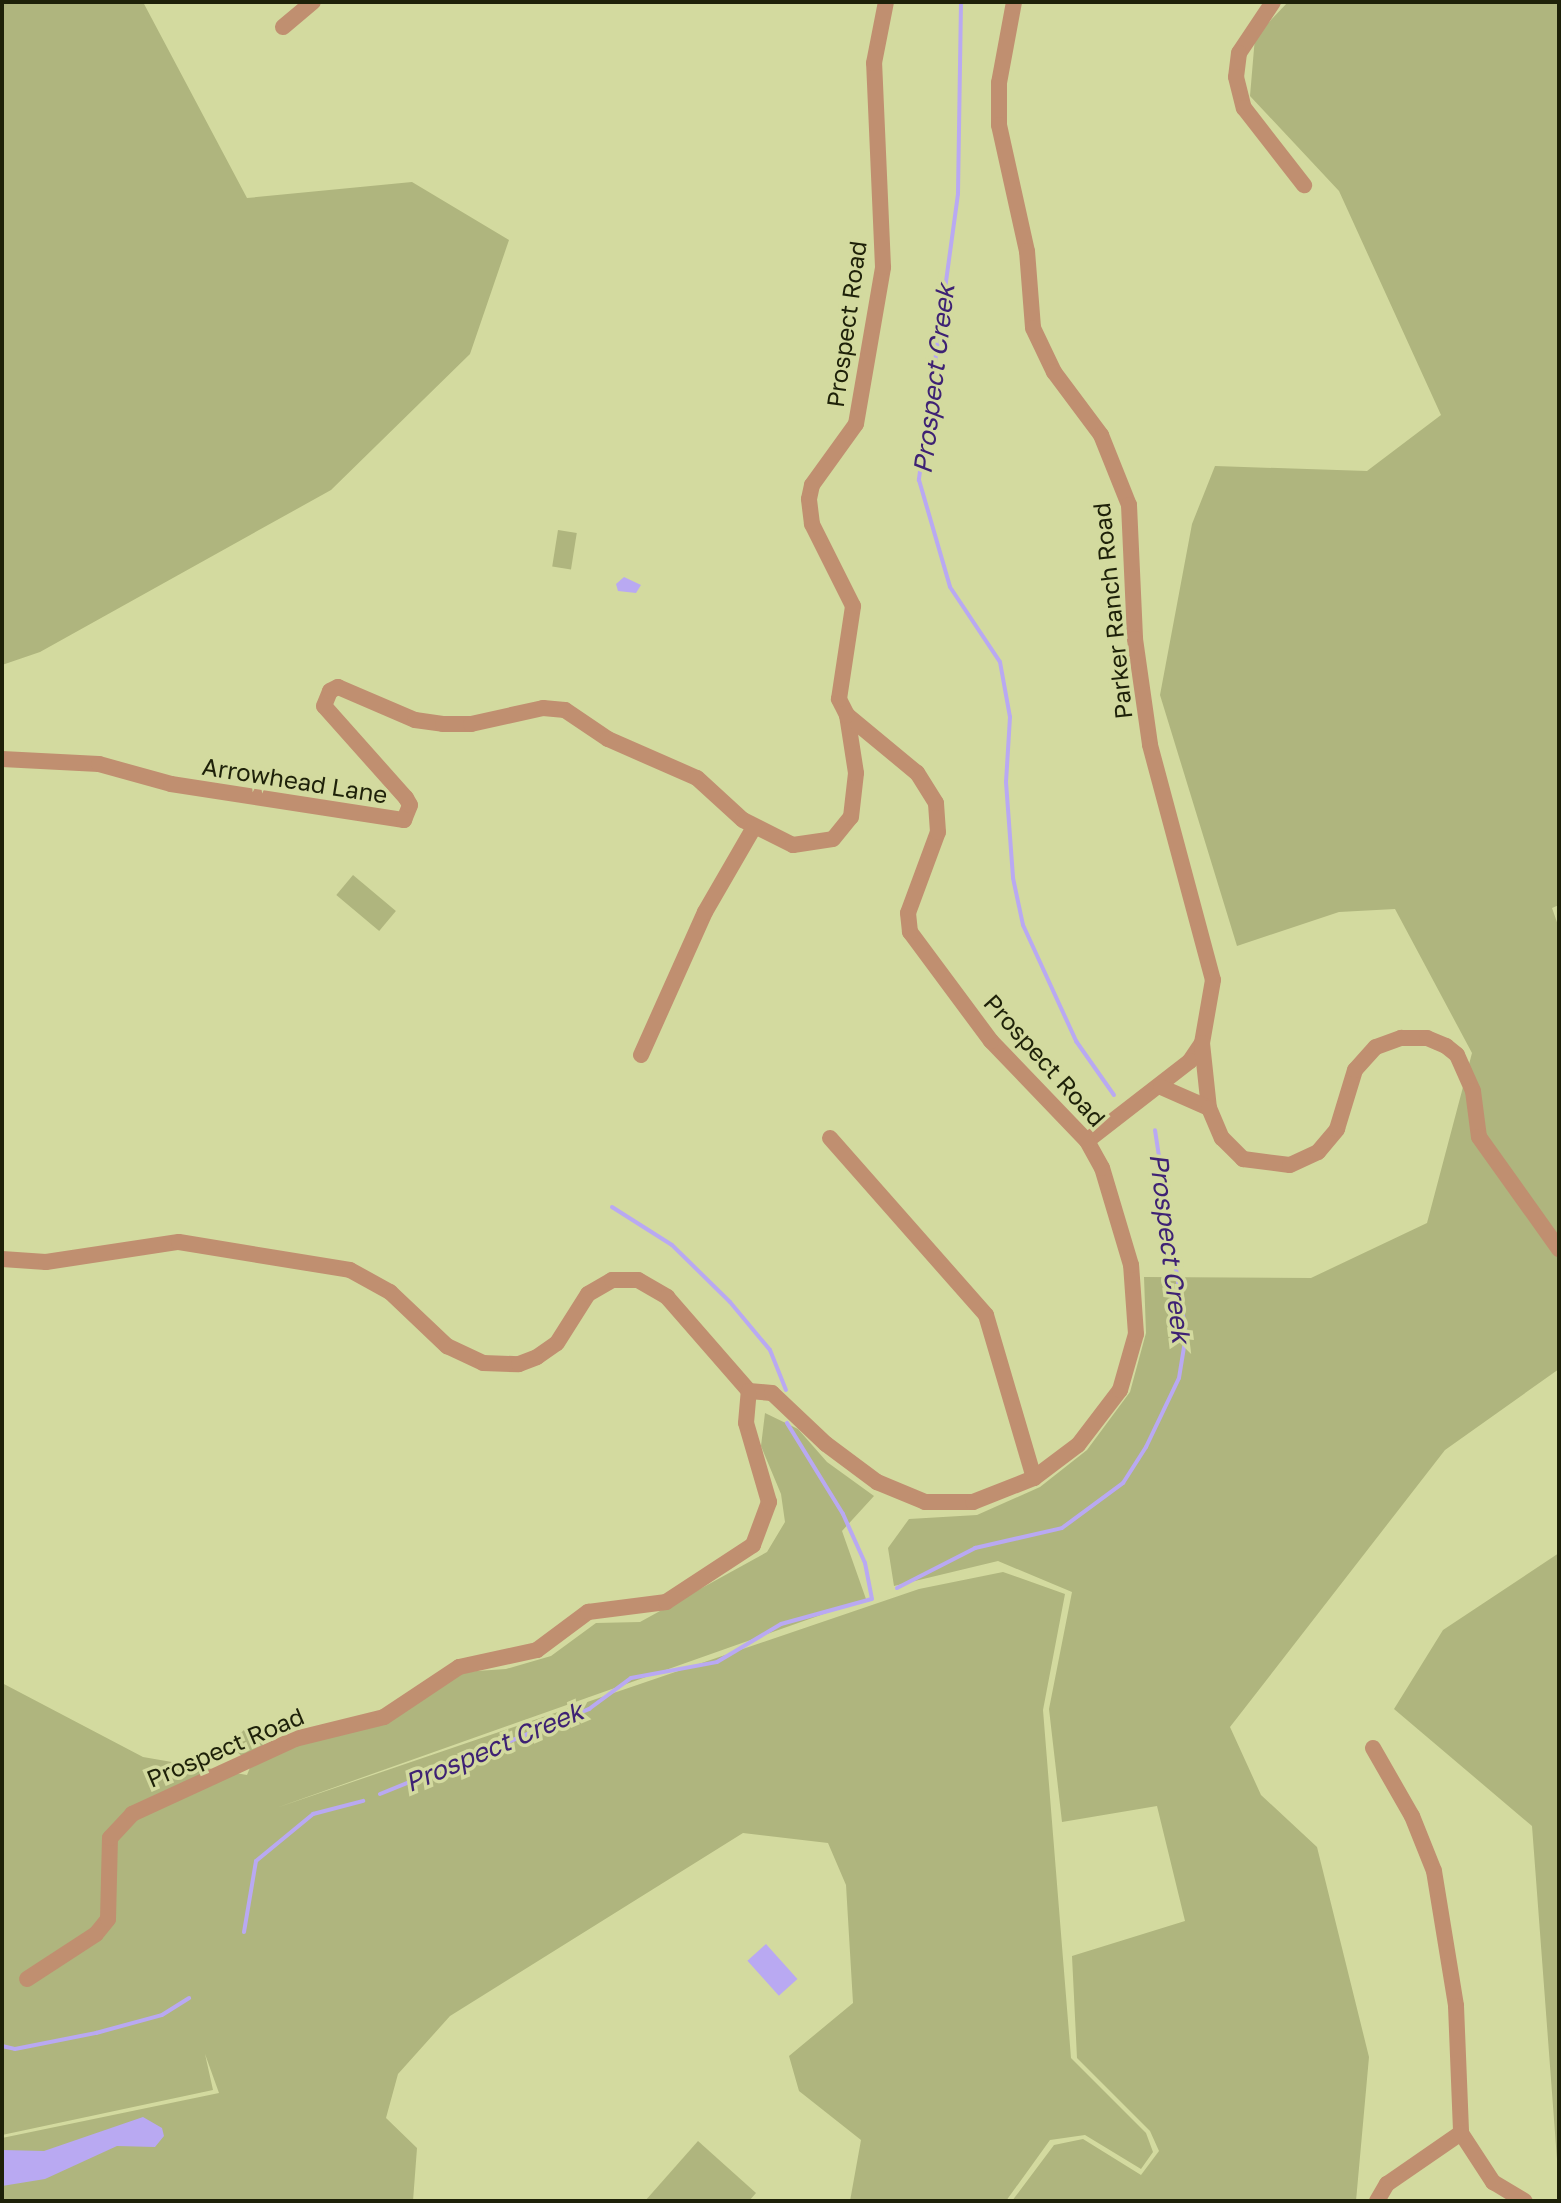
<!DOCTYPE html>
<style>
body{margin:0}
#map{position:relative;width:1561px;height:2203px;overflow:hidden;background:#d3da9f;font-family:"Golos Text",sans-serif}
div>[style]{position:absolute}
.green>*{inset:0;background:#afb57e;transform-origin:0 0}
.water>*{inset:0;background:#b9a9f2;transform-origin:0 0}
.stream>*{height:4px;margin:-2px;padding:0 2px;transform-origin:2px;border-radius:2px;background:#b9a9f2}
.minor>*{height:16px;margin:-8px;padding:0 8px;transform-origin:8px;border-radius:8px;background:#c08f70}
span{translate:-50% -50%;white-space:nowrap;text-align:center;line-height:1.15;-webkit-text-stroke:7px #d3da9f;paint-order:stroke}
.street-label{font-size:24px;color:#1e2109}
.water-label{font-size:26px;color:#3e2274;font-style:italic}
.frame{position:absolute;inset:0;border:4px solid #1e2109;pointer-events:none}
</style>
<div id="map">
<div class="green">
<i style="clip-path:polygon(2px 2px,143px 2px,247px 198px,412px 182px,509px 240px,470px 354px,331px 490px,40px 652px,2px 665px)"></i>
<i style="clip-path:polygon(1288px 2px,1559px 2px,1559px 905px,1552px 908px,1559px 928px,1559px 1369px,1445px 1450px,1230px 1727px,1261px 1795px,1317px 1847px,1369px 2057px,1356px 2201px,1012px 2201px,1054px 2145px,1083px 2139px,1141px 2175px,1159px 2151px,1150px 2131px,1077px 2058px,1072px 1956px,1185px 1921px,1157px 1806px,1062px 1822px,1049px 1709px,1072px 1592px,998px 1561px,894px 1586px,888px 1548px,909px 1519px,977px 1515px,1040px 1487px,1087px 1450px,1130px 1392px,1146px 1333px,1144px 1277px,1311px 1278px,1427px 1223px,1472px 1053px,1395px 909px,1339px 912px,1237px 946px,1160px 695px,1192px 524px,1215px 466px,1367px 471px,1441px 415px,1339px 191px,1250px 96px,1255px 37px)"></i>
<i style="left:558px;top:530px;width:19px;height:37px;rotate:9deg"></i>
<i style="left:353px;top:875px;width:56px;height:26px;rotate:40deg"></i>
<i style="clip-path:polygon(765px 1413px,798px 1429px,827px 1462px,874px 1496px,842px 1531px,866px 1599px,276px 1808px,919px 1589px,1003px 1572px,1065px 1594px,1043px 1710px,1071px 2058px,1146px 2133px,1153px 2152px,1141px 2169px,1085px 2135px,1050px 2140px,1006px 2201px,850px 2201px,861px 2140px,799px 2091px,789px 2056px,853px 2003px,846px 1885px,828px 1843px,743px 1833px,450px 2016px,398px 2074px,386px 2118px,417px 2148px,413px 2201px,2px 2201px,2px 2138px,219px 2093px,205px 2054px,213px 2090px,2px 2135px,2px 1683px,143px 1757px,247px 1775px,251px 1765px,229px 1744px,244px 1730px,269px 1749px,384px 1722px,462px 1672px,506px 1669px,551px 1656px,596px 1623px,640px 1622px,767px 1552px,785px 1522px,781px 1494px,761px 1446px)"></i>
<i style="clip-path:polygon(1559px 1553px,1559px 2186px,1532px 1826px,1394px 1709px,1443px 1630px)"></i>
<i style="clip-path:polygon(698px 2141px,756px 2193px,749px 2201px,645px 2201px)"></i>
</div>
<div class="water">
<i style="clip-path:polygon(624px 577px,641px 585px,636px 593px,618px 591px,616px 584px)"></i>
<i style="left:766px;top:1944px;width:47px;height:25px;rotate:48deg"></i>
<i style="clip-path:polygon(143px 2117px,162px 2128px,164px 2136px,155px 2147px,117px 2146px,45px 2179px,2px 2186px,2px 2150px,44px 2151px)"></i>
</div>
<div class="stream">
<i style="left:961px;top:2px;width:192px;rotate:90.9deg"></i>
<i style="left:958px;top:194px;width:289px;rotate:97.8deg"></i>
<i style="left:919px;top:480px;width:111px;rotate:73.8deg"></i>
<i style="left:950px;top:587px;width:90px;rotate:56.3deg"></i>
<i style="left:1000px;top:662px;width:56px;rotate:79.7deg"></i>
<i style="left:1010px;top:717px;width:65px;rotate:93.5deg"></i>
<i style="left:1006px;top:782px;width:96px;rotate:85.8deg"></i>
<i style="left:1013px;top:878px;width:48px;rotate:78deg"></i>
<i style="left:1023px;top:925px;width:128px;rotate:65.4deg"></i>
<i style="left:1076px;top:1041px;width:66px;rotate:54.9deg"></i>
<i style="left:612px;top:1207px;width:71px;rotate:32.3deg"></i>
<i style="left:672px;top:1245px;width:81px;rotate:44.5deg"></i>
<i style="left:730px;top:1302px;width:62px;rotate:50.2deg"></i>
<i style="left:770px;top:1350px;width:43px;rotate:68.2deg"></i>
<i style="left:897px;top:1588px;width:88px;rotate:-27.1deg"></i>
<i style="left:975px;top:1548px;width:89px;rotate:-12.9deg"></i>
<i style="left:1062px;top:1528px;width:76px;rotate:-36.4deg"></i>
<i style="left:1123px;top:1483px;width:43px;rotate:-57.4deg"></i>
<i style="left:1146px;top:1447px;width:76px;rotate:-64.4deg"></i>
<i style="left:1179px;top:1378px;width:44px;rotate:-80.8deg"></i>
<i style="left:1186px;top:1335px;width:207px;rotate:-98.6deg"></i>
<i style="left:380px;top:1794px;width:226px;rotate:-22.1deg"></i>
<i style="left:589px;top:1709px;width:52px;rotate:-36.4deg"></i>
<i style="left:631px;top:1678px;width:87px;rotate:-10.5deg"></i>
<i style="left:717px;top:1662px;width:74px;rotate:-30.7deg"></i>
<i style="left:781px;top:1624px;width:94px;rotate:-15.4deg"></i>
<i style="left:872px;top:1599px;width:37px;rotate:-101deg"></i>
<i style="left:865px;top:1563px;width:54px;rotate:-114.2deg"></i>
<i style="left:843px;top:1514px;width:107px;rotate:-121.6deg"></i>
<i style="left:244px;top:1932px;width:72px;rotate:-80.4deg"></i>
<i style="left:256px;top:1861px;width:74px;rotate:-39.5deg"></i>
<i style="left:313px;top:1814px;width:52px;rotate:-14.6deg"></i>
<i style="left:2px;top:2046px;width:13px;rotate:13deg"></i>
<i style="left:15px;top:2049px;width:83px;rotate:-11.2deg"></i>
<i style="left:96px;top:2033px;width:68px;rotate:-15.3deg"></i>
<i style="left:162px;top:2015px;width:32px;rotate:-32deg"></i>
</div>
<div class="minor">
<i style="left:1014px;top:2px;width:82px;rotate:100.5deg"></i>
<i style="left:999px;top:83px;width:42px;rotate:90deg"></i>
<i style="left:999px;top:125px;width:129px;rotate:77.5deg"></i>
<i style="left:1027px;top:251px;width:77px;rotate:85.5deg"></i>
<i style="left:1033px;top:328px;width:49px;rotate:64.5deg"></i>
<i style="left:1054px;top:372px;width:79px;rotate:53.3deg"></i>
<i style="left:1101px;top:435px;width:75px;rotate:68.2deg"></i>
<i style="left:1129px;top:505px;width:134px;rotate:87.4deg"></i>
<i style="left:1135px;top:639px;width:107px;rotate:81.9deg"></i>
<i style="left:1150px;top:745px;width:243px;rotate:75deg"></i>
<i style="left:1213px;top:980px;width:64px;rotate:99.9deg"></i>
<i style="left:1202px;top:1043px;width:22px;rotate:124deg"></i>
<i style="left:1190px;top:1061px;width:130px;rotate:142.2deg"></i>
<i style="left:1273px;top:2px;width:61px;rotate:123.7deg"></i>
<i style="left:1239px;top:53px;width:24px;rotate:97deg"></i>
<i style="left:1236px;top:77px;width:32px;rotate:76deg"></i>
<i style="left:1244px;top:108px;width:98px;rotate:52.1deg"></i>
<i style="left:283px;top:27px;width:39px;rotate:-40deg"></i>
<i style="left:2px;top:759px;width:97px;rotate:3deg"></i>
<i style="left:99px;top:764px;width:75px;rotate:15.5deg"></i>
<i style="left:171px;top:784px;width:236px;rotate:8.8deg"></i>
<i style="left:404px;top:820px;width:16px;rotate:-68deg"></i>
<i style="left:410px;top:805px;width:8px;rotate:-120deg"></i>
<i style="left:406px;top:798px;width:123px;rotate:-131.7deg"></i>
<i style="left:324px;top:706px;width:16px;rotate:-68deg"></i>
<i style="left:330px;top:691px;width:9px;rotate:-27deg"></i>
<i style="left:338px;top:687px;width:84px;rotate:23.2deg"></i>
<i style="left:415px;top:720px;width:28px;rotate:8deg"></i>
<i style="left:443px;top:724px;width:28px"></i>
<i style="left:471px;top:724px;width:74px;rotate:-12.5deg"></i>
<i style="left:543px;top:708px;width:22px;rotate:5deg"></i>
<i style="left:565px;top:710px;width:52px;rotate:34deg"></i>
<i style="left:608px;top:739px;width:97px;rotate:23.7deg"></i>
<i style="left:697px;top:778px;width:62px;rotate:42.4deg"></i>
<i style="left:743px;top:820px;width:56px;rotate:26.6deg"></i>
<i style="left:793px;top:845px;width:40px;rotate:-8.5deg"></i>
<i style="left:833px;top:839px;width:28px;rotate:-51deg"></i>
<i style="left:851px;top:817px;width:44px;rotate:-83.5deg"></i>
<i style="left:856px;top:773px;width:59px;rotate:-98.8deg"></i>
<i style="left:1202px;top:1043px;width:65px;rotate:83.9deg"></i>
<i style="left:641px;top:1055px;width:157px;rotate:-65.9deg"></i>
<i style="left:705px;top:912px;width:98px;rotate:-60deg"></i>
<i style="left:1161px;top:1087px;width:52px;rotate:23.6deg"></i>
<i style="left:1209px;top:1108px;width:33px;rotate:67deg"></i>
<i style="left:1222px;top:1138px;width:30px;rotate:45deg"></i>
<i style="left:1243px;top:1159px;width:47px;rotate:7.3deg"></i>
<i style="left:1290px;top:1165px;width:31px;rotate:-25deg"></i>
<i style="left:1318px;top:1152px;width:30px;rotate:-50deg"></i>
<i style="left:1337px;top:1129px;width:62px;rotate:-73deg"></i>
<i style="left:1355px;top:1070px;width:31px;rotate:-48deg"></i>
<i style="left:1376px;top:1047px;width:27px;rotate:-20deg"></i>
<i style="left:1401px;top:1038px;width:26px"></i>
<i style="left:1427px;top:1038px;width:21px;rotate:23deg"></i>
<i style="left:1446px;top:1046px;width:14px;rotate:39deg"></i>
<i style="left:1457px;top:1055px;width:39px;rotate:66deg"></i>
<i style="left:1473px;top:1091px;width:46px;rotate:82.6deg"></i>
<i style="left:1479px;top:1137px;width:138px;rotate:54.5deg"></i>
<i style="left:830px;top:1138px;width:236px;rotate:48.6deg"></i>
<i style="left:986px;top:1315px;width:170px;rotate:73.6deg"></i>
<i style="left:2px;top:1259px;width:44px;rotate:3.9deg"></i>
<i style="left:46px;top:1262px;width:134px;rotate:-8.6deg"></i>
<i style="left:179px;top:1242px;width:173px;rotate:9.3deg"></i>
<i style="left:350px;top:1270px;width:46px;rotate:28.8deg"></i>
<i style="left:390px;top:1292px;width:79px;rotate:43.5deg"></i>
<i style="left:447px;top:1346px;width:40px;rotate:25deg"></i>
<i style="left:483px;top:1363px;width:36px;rotate:2deg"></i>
<i style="left:519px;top:1364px;width:19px;rotate:-21deg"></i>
<i style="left:537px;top:1357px;width:24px;rotate:-35deg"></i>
<i style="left:557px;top:1343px;width:58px;rotate:-57.7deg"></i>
<i style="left:588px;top:1294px;width:28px;rotate:-30deg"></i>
<i style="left:612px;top:1280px;width:26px"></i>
<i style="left:638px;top:1280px;width:34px;rotate:30deg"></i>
<i style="left:667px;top:1297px;width:125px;rotate:48.9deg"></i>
<i style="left:749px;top:1391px;width:23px;rotate:5deg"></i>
<i style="left:772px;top:1393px;width:74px;rotate:43.4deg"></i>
<i style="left:826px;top:1444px;width:64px;rotate:36.7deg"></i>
<i style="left:877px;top:1482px;width:52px;rotate:22.6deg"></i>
<i style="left:925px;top:1502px;width:48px"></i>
<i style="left:973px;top:1502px;width:66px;rotate:-21.5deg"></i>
<i style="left:1034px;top:1478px;width:55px;rotate:-36.9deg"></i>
<i style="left:1078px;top:1445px;width:69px;rotate:-52.6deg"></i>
<i style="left:1120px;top:1390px;width:58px;rotate:-74.1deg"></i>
<i style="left:1136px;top:1334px;width:69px;rotate:-94.1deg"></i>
<i style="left:1131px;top:1265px;width:101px;rotate:-106.6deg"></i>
<i style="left:1102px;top:1168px;width:31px;rotate:-119deg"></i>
<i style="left:1087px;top:1141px;width:139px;rotate:-133.8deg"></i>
<i style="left:991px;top:1041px;width:136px;rotate:-126.6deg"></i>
<i style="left:910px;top:932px;width:19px;rotate:-96deg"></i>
<i style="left:908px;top:913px;width:86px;rotate:-69.7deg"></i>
<i style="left:938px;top:832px;width:29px;rotate:-94deg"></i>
<i style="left:936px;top:803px;width:36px;rotate:-122deg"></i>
<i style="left:917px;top:773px;width:91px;rotate:-140.4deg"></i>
<i style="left:847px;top:715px;width:18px;rotate:-117deg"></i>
<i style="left:839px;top:699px;width:94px;rotate:-81.4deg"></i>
<i style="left:853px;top:606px;width:92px;rotate:-116.6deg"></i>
<i style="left:812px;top:524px;width:25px;rotate:-97deg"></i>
<i style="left:809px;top:499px;width:14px;rotate:-78deg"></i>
<i style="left:812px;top:485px;width:75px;rotate:-54.2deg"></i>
<i style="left:856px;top:424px;width:159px;rotate:-80.2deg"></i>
<i style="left:883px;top:267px;width:204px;rotate:-92.5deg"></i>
<i style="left:874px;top:63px;width:62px;rotate:-78.9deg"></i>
<i style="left:1373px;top:1748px;width:78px;rotate:60.2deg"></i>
<i style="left:1412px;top:1816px;width:59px;rotate:68.2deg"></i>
<i style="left:1434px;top:1871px;width:137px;rotate:80.7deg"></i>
<i style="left:1456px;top:2006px;width:127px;rotate:87.7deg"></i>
<i style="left:1461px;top:2133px;width:59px;rotate:56.9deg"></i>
<i style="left:1493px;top:2182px;width:37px;rotate:31deg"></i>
<i style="left:27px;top:1979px;width:82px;rotate:-33.1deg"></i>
<i style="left:96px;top:1934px;width:19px;rotate:-51deg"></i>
<i style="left:108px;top:1919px;width:81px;rotate:-88.6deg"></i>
<i style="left:110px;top:1838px;width:33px;rotate:-47deg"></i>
<i style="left:132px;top:1814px;width:179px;rotate:-24.7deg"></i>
<i style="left:295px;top:1739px;width:92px;rotate:-13.9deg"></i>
<i style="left:384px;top:1717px;width:90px;rotate:-33.7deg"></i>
<i style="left:459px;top:1667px;width:80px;rotate:-12.3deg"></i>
<i style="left:537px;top:1650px;width:64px;rotate:-36.7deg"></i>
<i style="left:588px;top:1612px;width:79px;rotate:-7.3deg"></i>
<i style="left:666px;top:1602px;width:104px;rotate:-33.2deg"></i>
<i style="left:753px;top:1545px;width:46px;rotate:-69.6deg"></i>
<i style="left:769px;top:1502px;width:82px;rotate:-106.2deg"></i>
<i style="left:746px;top:1423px;width:32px;rotate:-85deg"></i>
<i style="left:1377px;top:2201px;width:20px;rotate:-60deg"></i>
<i style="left:1387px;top:2184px;width:90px;rotate:-34.6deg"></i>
</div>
<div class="street-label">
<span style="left:846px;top:324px;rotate:-82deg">Prospect Road</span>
<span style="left:1112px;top:611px;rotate:-96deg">Parker Ranch Road</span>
<span style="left:295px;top:780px;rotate:9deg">Arrowhead Lane</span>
<span style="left:1045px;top:1060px;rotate:48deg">Prospect Road</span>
<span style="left:225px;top:1747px;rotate:-23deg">Prospect Road</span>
</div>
<div class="water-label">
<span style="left:934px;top:379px;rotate:-83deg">Prospect Creek</span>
<span style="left:1170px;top:1248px;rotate:83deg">Prospect Creek</span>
<span style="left:494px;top:1747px;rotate:-23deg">Prospect Creek</span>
</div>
<div class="frame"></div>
</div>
